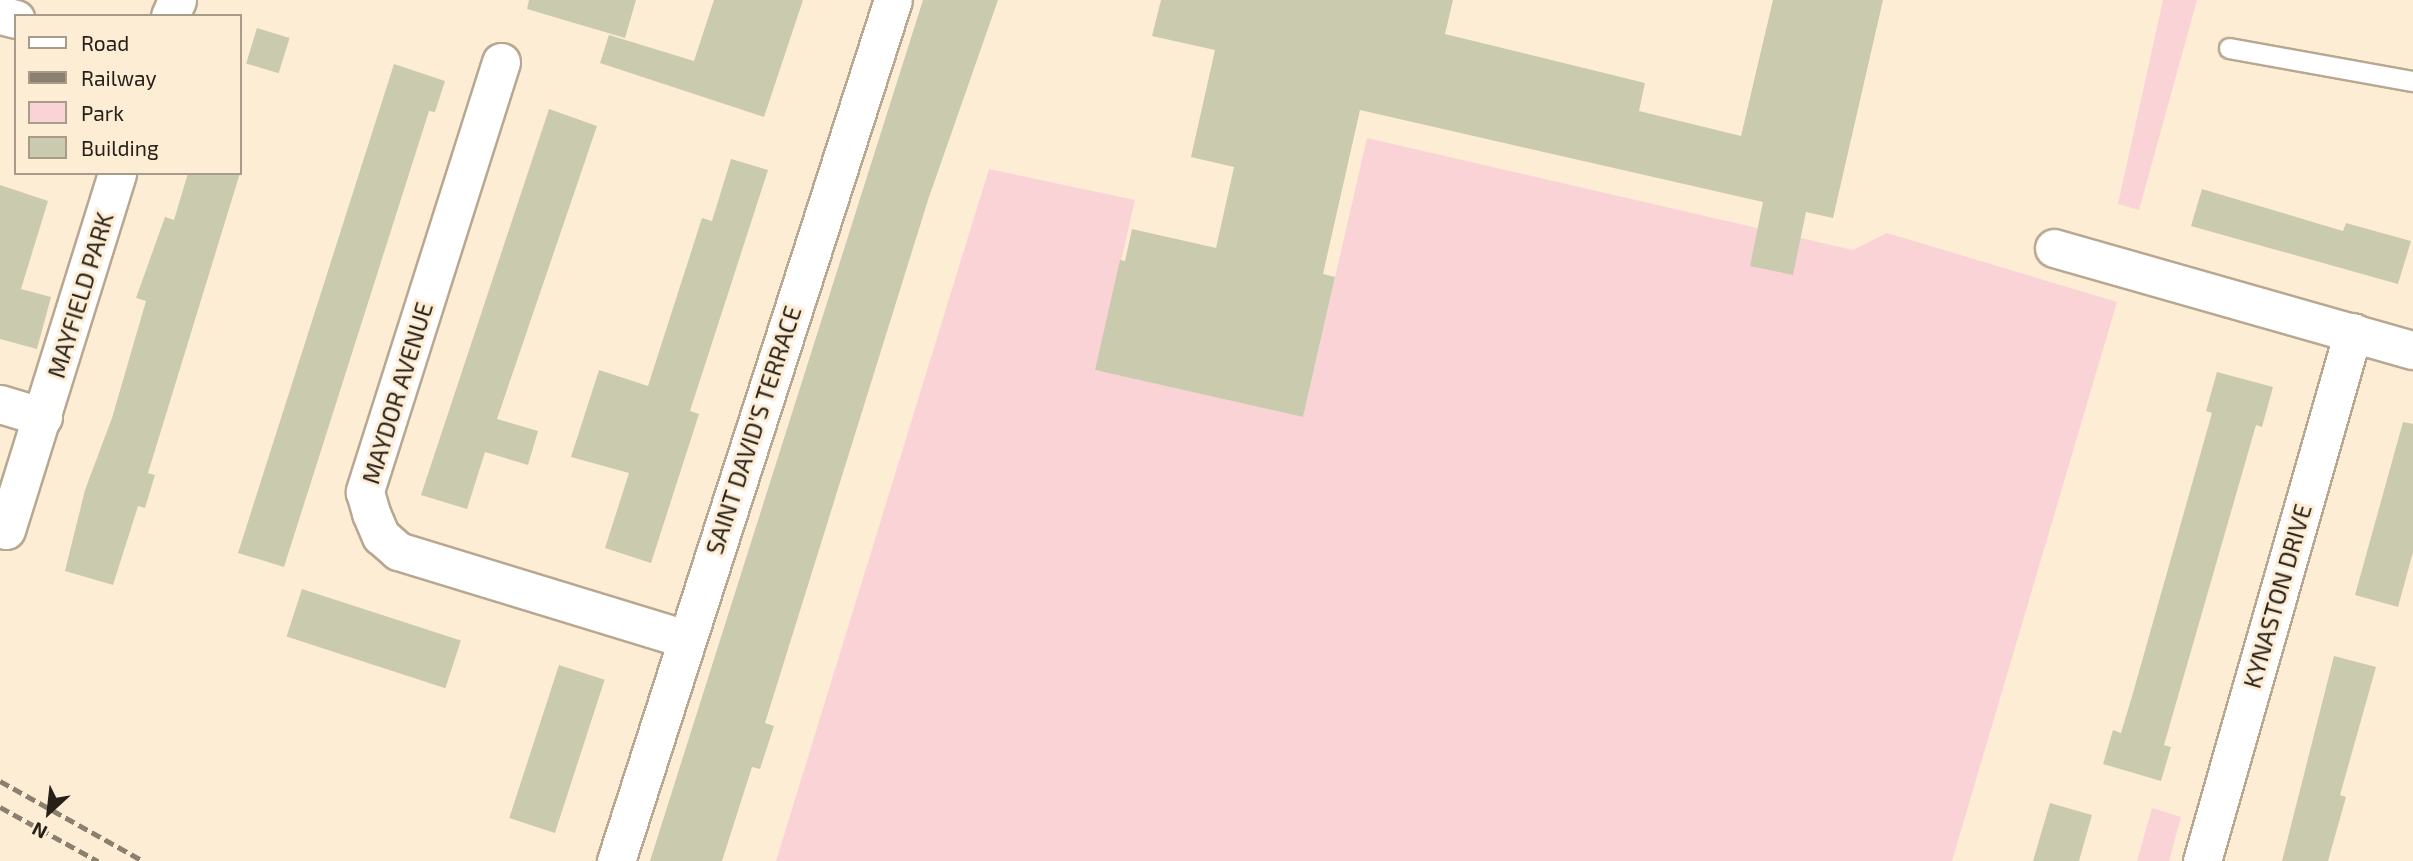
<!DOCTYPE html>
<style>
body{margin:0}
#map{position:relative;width:2413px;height:861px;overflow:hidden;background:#feedd5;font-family:"Exo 2",sans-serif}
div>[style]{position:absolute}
.green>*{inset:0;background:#fad3d7}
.building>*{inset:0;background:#cacaaf;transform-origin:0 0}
.roads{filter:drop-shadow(2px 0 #b8a791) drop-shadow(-2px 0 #b8a791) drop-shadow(0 2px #b8a791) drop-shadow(0 -2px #b8a791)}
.lane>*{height:19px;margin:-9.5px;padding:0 9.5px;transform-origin:9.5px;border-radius:9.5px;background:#fff}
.street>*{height:37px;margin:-18.5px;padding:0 18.5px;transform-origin:18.5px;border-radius:18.5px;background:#fff}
.rail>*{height:5px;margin-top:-2.5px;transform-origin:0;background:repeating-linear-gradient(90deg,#8b8070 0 10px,transparent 0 15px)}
span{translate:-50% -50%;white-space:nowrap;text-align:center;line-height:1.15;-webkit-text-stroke:6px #feedd5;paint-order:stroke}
.street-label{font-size:24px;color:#262018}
.legend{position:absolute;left:14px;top:14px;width:228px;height:161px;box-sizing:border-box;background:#feedd5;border:2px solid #a89b89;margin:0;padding:9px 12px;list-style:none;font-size:21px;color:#262018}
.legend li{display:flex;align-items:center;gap:14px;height:35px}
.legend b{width:35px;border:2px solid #a89b89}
.north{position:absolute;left:14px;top:777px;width:70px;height:70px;-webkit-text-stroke:5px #feedd5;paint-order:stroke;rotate:207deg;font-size:19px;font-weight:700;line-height:28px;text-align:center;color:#262018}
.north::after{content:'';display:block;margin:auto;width:24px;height:32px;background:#262018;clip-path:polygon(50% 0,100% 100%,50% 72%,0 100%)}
</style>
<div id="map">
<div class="green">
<i style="clip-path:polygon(2163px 0,2197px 0,2139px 210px,2118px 204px)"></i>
<i style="clip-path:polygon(1367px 138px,1853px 250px,1887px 233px,2117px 302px,1952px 861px,776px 861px,989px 169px,1135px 200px,1096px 370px,1303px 417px)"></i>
<i style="clip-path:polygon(2152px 808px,2181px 817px,2169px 861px,2137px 861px)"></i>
</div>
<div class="building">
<i style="clip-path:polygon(529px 0,636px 0,625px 38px,527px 9px)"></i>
<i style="clip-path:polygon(714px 0,803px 0,764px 117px,600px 63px,609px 35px,694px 61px)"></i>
<i style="clip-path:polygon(923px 0,998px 0,928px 200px,765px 723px,774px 726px,760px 769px,752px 767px,722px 861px,650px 861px)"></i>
<i style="clip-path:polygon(1161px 0,1453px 0,1445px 34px,1645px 83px,1639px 111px,1741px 136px,1773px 0,1883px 0,1833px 218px,1806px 212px,1793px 275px,1750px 266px,1763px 202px,1360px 110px,1323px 274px,1335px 277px,1303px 417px,1095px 370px,1120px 260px,1125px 261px,1132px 229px,1216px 248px,1234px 167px,1191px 157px,1215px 50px,1152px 36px)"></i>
<i style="left:257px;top:28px;width:34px;height:37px;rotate:17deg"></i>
<i style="clip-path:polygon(394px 64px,445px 81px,435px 112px,429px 111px,284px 567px,238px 553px)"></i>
<i style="clip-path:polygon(549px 109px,597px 126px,497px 419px,538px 431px,528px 465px,485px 452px,467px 509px,421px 495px)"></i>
<i style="clip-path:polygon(731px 159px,768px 170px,690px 411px,699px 414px,651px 563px,605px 548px,629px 473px,571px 457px,599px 370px,648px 386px,702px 218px,712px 221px)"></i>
<i style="clip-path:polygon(188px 173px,240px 173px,148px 473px,155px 475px,145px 508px,138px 506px,113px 585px,65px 571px,85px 490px,112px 418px,146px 301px,136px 298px,165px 217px,174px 220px)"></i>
<i style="clip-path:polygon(0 185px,48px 201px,21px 289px,51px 297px,37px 349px,0 339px)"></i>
<i style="clip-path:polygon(2202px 189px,2343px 231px,2346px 223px,2411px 241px,2398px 284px,2191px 226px)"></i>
<i style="clip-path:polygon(2217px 372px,2273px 387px,2262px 427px,2256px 425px,2164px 745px,2171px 747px,2161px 781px,2103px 764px,2113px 730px,2121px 733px,2133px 693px,2212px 413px,2206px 411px)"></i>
<i style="clip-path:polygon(2403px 422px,2413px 424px,2413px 552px,2398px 607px,2355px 595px)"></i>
<i style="left:302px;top:589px;width:167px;height:50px;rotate:18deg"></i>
<i style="clip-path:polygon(2334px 656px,2376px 667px,2340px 795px,2346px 797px,2328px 861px,2282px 861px)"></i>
<i style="left:559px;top:665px;width:48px;height:161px;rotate:18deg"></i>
<i style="clip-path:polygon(2050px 803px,2092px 815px,2079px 861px,2033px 861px)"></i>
</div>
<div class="roads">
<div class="lane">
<i style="left:2229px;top:48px;width:187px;rotate:10.2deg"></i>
</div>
<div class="street">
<i style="left:0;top:15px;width:16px;rotate:14deg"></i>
<i style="left:170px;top:16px;width:17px;rotate:-66deg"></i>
<i style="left:501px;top:62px;width:451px;rotate:107.6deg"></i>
<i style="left:365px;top:492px;width:22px;rotate:74deg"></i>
<i style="left:371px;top:513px;width:25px;rotate:67deg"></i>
<i style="left:381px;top:536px;width:23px;rotate:41deg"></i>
<i style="left:398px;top:551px;width:300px;rotate:17deg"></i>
<i style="left:2054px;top:248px;width:373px;rotate:15.9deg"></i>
<i style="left:0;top:404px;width:45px;rotate:16.8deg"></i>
<i style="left:6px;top:530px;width:374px;rotate:-72.7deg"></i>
<i style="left:616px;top:861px;width:904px;rotate:-72.17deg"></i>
<i style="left:2202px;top:861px;width:550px;rotate:-74.07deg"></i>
</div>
</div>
<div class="rail">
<i style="left:0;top:781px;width:164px;rotate:29.2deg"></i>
<i style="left:0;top:807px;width:112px;rotate:28.9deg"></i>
</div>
<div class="street-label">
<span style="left:80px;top:295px;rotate:-73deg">MAYFIELD PARK</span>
<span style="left:397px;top:393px;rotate:-73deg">MAYDOR AVENUE</span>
<span style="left:753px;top:430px;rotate:-72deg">SAINT DAVID'S TERRACE</span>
<span style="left:2277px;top:596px;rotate:-74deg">KYNASTON DRIVE</span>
</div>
<ul class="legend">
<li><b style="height:9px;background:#fff"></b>Road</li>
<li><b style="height:9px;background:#8b8070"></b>Railway</li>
<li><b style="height:19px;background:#fad3d7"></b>Park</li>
<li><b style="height:19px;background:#cacaaf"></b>Building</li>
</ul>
<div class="north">N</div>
</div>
